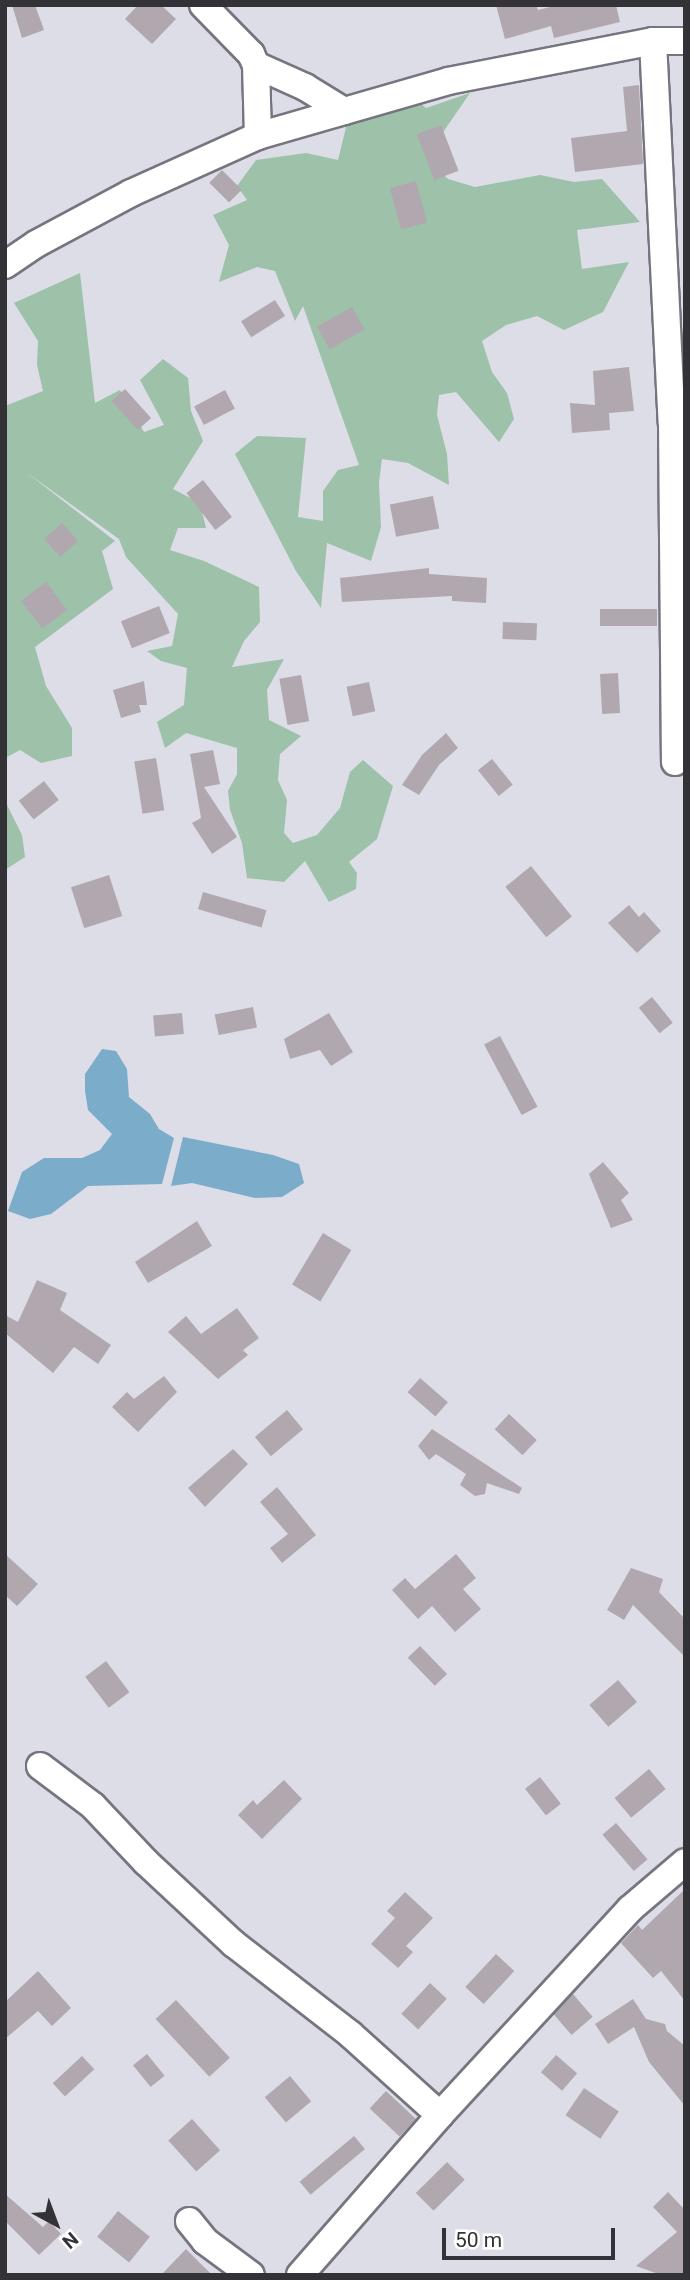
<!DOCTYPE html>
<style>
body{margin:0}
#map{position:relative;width:690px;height:2280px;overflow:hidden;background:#dddde8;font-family:Roboto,sans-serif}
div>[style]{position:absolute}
.green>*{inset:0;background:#9dc1a9}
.water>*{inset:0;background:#7bacca}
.building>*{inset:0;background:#b1a8af;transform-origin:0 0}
.roads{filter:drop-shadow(2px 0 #76757f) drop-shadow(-2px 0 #76757f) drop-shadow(0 2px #76757f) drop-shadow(0 -2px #76757f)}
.minor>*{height:26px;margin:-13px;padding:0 13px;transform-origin:13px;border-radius:13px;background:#fff}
span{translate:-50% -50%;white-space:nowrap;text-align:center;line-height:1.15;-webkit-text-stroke:6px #fff;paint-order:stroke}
.frame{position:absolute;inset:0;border:7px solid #333337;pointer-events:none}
.north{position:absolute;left:21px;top:2189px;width:70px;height:70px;-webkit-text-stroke:5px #fff;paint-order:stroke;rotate:139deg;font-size:19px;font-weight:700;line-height:28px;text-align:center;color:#333337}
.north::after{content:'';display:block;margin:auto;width:24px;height:32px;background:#333337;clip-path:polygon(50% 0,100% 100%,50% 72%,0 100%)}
.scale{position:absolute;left:442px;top:2228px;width:173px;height:32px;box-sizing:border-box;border:4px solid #333337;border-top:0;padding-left:9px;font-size:21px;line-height:24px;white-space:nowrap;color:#333337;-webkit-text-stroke:5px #fff;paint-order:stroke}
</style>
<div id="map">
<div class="green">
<i style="clip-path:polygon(399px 84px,426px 108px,470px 93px,426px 157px,448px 179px,475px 187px,540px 175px,574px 182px,602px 179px,640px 222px,577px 230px,582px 269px,629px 262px,603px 312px,564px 330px,537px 316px,506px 325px,482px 341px,492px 372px,507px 393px,514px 419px,499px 442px,456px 392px,439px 395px,437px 415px,447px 454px,449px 485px,408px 463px,382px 459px,379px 482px,381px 527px,371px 561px,327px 543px,321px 608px,296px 571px,235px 454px,257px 436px,306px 438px,298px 517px,323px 521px,323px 491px,338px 470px,359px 465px,303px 306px,295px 321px,275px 271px,257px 267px,219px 282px,229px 245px,213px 215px,247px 200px,237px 186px,256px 160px,306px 153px,338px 160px,353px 99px)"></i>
<i style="clip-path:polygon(80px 273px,95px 403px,120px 390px,144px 432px,164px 425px,140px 380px,163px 359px,188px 378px,191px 411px,203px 441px,173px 489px,200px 503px,206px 528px,178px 528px,170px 550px,204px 561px,259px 587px,260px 622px,244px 641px,232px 667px,284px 659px,267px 690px,269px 720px,301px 736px,280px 754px,278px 780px,287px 800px,284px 833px,293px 843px,317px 835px,340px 808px,350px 772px,363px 760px,393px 786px,377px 839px,349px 862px,357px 873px,356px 889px,329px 902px,305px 861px,284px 882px,247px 878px,242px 843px,230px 810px,228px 791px,237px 774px,237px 748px,186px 733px,165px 748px,157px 722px,184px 705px,187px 668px,161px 661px,147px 651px,172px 646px,178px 614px,126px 557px,119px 539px,26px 472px,115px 541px,102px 551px,113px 589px,35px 647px,46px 686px,72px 728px,72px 756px,41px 763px,20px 750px,5px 758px,5px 406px,43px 391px,37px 365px,38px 341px,14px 303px)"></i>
<i style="clip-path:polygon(5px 801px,22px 835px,25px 857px,5px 870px)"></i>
</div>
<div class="water">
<i style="clip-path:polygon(102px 1049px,116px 1051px,127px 1069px,129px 1097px,150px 1114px,159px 1129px,174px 1138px,162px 1184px,88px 1186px,51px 1214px,30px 1219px,8px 1211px,22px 1172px,44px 1158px,82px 1158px,100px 1150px,112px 1134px,88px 1110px,85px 1091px,85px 1074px)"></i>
<i style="clip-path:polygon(183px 1137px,273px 1155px,299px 1164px,304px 1183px,282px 1197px,255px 1198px,192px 1183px,171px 1186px)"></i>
</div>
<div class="building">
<i style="clip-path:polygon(12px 5px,35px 5px,44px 30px,22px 38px)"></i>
<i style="clip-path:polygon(138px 5px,161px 5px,176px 19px,152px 44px,125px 19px)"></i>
<i style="clip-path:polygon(496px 5px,536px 5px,538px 10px,558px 5px,616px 5px,620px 22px,554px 38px,551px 26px,505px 39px)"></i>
<i style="clip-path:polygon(639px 85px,643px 164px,575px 172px,571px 138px,627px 131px,623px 87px)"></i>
<i style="left:441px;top:125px;width:49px;height:26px;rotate:69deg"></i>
<i style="left:222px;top:170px;width:28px;height:18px;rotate:45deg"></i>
<i style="left:416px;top:181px;width:43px;height:27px;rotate:75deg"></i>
<i style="left:275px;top:300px;width:19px;height:40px;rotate:58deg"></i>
<i style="left:352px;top:307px;width:26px;height:40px;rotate:61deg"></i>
<i style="clip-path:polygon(629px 367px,634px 411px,609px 413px,610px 430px,572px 433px,570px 403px,595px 405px,593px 371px)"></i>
<i style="left:125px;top:389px;width:39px;height:18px;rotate:48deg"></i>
<i style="left:225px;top:390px;width:21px;height:35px;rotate:62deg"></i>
<i style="left:203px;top:480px;width:47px;height:21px;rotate:52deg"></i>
<i style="left:433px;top:496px;width:33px;height:44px;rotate:79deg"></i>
<i style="left:62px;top:523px;width:24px;height:24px;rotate:48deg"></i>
<i style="clip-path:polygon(429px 568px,429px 574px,487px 578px,486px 603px,452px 601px,452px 596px,342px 602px,340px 578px)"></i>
<i style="left:46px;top:582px;width:35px;height:31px;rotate:53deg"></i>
<i style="left:159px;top:606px;width:29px;height:41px;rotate:68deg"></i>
<i style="left:657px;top:609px;width:17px;height:57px;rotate:90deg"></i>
<i style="left:503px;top:622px;width:34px;height:17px;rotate:2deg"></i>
<i style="left:618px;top:673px;width:40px;height:18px;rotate:87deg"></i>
<i style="left:301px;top:675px;width:47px;height:22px;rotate:80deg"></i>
<i style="clip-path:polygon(144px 681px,147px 705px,139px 705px,141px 712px,121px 718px,113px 690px)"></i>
<i style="left:369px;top:682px;width:30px;height:23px;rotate:78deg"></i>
<i style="clip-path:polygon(446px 733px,458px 748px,439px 765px,419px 795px,402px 785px,422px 755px)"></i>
<i style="clip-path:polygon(213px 750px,220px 784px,204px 787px,237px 837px,212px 854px,192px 823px,201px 818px,190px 754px)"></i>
<i style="left:156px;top:758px;width:53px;height:22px;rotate:81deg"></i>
<i style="left:492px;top:759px;width:33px;height:18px;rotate:51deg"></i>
<i style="left:44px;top:781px;width:24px;height:32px;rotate:52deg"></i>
<i style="left:531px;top:866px;width:65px;height:33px;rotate:51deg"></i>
<i style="left:109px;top:875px;width:43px;height:40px;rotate:72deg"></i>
<i style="left:203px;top:892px;width:66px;height:18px;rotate:16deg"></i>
<i style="clip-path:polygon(629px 905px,639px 917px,644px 912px,661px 931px,637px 953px,608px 923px)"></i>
<i style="left:652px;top:997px;width:33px;height:17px;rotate:51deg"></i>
<i style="left:253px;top:1007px;width:21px;height:39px;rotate:79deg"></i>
<i style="left:182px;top:1013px;width:21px;height:29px;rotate:85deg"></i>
<i style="clip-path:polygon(329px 1013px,353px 1052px,331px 1066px,320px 1050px,290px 1059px,284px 1039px)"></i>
<i style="left:500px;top:1036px;width:80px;height:18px;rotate:62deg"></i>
<i style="clip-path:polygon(603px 1162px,629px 1193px,621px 1200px,633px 1220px,611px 1228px,589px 1174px)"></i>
<i style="clip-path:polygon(197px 1221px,212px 1246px,148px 1283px,135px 1262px)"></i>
<i style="left:323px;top:1233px;width:33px;height:60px;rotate:31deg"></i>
<i style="clip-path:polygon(37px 1280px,67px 1293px,60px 1310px,111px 1345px,98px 1364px,74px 1347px,53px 1373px,5px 1333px,5px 1315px,18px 1322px)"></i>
<i style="clip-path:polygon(237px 1308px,259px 1338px,243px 1350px,248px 1355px,218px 1379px,168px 1332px,186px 1316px,201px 1334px)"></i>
<i style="clip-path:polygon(164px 1376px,177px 1392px,138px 1432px,112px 1407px,127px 1392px,134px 1399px)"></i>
<i style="left:420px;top:1378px;width:37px;height:19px;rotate:41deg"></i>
<i style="left:287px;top:1410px;width:25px;height:42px;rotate:50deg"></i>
<i style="left:509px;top:1414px;width:38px;height:21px;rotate:43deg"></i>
<i style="clip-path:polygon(432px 1429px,522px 1488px,519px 1494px,487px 1483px,485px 1494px,475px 1496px,460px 1485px,466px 1474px,436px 1454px,429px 1460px,418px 1446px)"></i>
<i style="clip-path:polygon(233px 1449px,248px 1464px,205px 1507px,188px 1488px)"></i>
<i style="clip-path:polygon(277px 1487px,316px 1535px,282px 1563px,270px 1548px,288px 1534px,260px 1502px)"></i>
<i style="clip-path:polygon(5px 1554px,38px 1584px,17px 1606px,5px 1595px)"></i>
<i style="clip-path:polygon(456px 1554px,476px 1578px,463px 1589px,481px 1609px,455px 1632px,432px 1606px,418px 1619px,392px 1590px,405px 1578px,415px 1589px)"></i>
<i style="clip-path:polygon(631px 1568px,663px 1579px,659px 1592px,685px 1619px,685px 1657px,633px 1605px,624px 1620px,607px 1610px)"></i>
<i style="left:420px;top:1646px;width:39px;height:17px;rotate:46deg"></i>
<i style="left:106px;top:1661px;width:39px;height:26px;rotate:53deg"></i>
<i style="left:618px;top:1680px;width:29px;height:38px;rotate:49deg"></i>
<i style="left:649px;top:1769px;width:26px;height:45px;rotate:50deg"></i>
<i style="left:540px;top:1777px;width:34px;height:19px;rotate:52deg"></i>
<i style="clip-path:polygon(284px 1780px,302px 1799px,262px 1839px,238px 1815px,253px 1800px,257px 1805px)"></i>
<i style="left:616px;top:1823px;width:48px;height:18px;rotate:49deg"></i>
<i style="clip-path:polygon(685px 1889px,685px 2001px,661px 1971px,653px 1978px,621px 1943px,638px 1925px,642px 1930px)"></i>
<i style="clip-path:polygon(405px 1892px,433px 1918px,406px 1946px,413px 1952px,398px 1968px,371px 1944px,395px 1918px,387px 1911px)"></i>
<i style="left:496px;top:1954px;width:25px;height:45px;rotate:43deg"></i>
<i style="clip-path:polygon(38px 1971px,71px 2008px,52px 2026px,38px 2011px,5px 2039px,5px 2002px)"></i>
<i style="left:430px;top:1983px;width:23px;height:42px;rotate:43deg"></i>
<i style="left:573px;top:1994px;width:30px;height:28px;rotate:49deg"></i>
<i style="clip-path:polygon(633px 1999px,646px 2019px,665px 2024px,667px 2031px,685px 2046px,685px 2106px,649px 2062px,634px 2027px,608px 2044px,595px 2024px)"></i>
<i style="left:176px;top:2000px;width:79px;height:28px;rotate:47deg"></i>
<i style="left:147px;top:2054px;width:28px;height:18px;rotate:51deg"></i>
<i style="left:556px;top:2055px;width:28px;height:23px;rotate:41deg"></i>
<i style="left:82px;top:2056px;width:18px;height:40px;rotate:47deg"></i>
<i style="left:290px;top:2076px;width:33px;height:33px;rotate:50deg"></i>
<i style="left:584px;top:2088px;width:42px;height:33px;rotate:34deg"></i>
<i style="left:386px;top:2091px;width:41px;height:24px;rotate:43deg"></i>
<i style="left:192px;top:2119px;width:42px;height:32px;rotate:48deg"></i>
<i style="left:354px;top:2136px;width:17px;height:71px;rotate:50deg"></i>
<i style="left:447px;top:2162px;width:25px;height:44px;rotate:45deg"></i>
<i style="clip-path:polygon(668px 2192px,685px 2210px,685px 2275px,661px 2275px,636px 2266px,677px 2232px,653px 2207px)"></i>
<i style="clip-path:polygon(5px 2194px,43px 2227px,49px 2221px,61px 2234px,39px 2255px,5px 2221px)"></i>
<i style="left:118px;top:2211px;width:41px;height:33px;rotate:39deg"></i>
<i style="clip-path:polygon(186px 2249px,212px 2275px,161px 2275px)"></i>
</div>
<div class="roads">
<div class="minor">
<i style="left:203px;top:5px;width:69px;rotate:45.6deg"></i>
<i style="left:251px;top:54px;width:12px;rotate:66deg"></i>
<i style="left:256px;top:65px;width:71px;rotate:88.4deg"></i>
<i style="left:653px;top:41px;width:382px;rotate:87.2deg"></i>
<i style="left:672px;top:423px;width:339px;rotate:89.5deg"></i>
<i style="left:256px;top:65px;width:54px;rotate:24.2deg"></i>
<i style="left:305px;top:87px;width:46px;rotate:31.6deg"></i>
<i style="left:5px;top:265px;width:37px;rotate:-34deg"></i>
<i style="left:36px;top:244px;width:108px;rotate:-28.2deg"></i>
<i style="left:131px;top:193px;width:139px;rotate:-24.2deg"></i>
<i style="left:258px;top:136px;width:198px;rotate:-16.1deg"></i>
<i style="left:448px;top:81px;width:209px;rotate:-11deg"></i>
<i style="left:653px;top:41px;width:32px"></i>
<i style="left:40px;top:1766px;width:66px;rotate:37deg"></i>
<i style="left:93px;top:1806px;width:77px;rotate:46.6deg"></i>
<i style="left:146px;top:1862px;width:120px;rotate:43deg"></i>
<i style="left:234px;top:1944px;width:147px;rotate:37.8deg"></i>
<i style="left:350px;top:2034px;width:121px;rotate:42deg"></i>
<i style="left:189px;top:2221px;width:26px;rotate:51deg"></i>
<i style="left:205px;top:2241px;width:57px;rotate:36.5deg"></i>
<i style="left:300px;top:2275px;width:213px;rotate:-48.8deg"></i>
<i style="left:440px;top:2115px;width:280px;rotate:-47.3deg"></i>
<i style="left:630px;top:1909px;width:72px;rotate:-40.5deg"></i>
</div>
</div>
<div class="frame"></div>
<div class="north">N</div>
<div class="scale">50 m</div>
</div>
